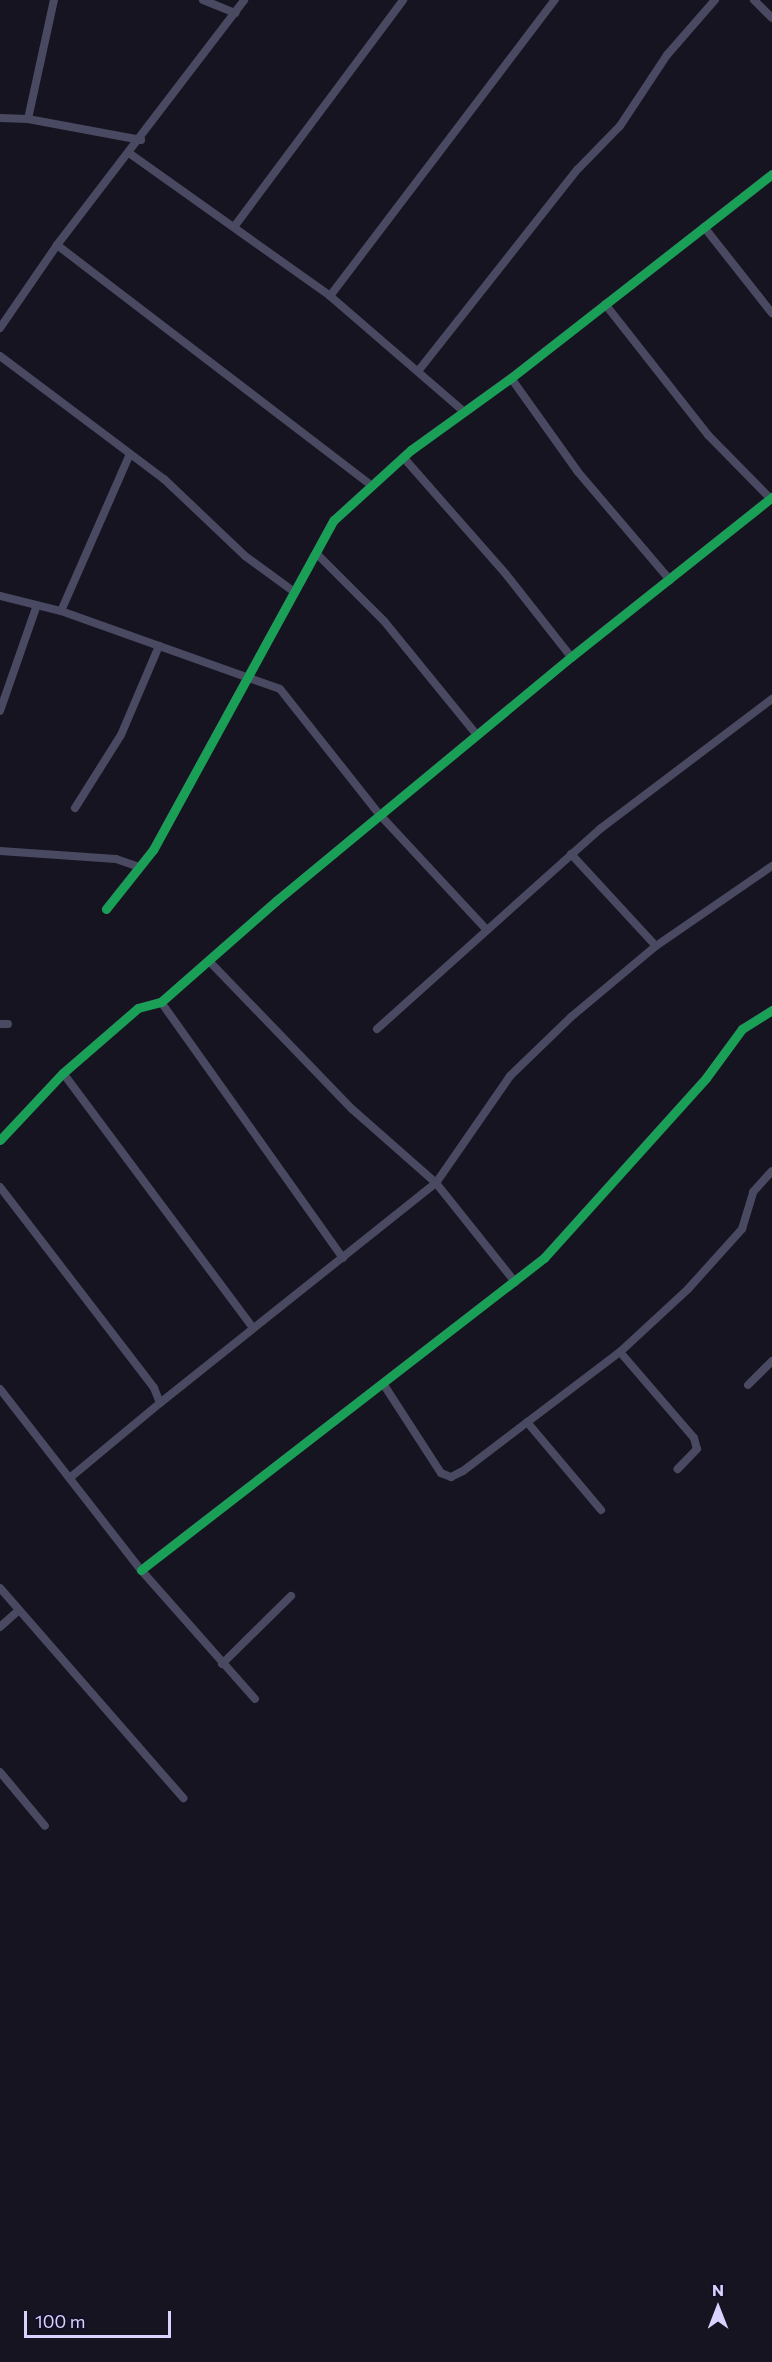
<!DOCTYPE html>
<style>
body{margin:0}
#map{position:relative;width:772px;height:2362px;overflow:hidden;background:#161421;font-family:Commissioner,sans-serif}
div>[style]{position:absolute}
.street>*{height:8px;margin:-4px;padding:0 4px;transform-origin:4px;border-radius:4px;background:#4a4962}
.cycleway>*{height:9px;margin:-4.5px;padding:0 4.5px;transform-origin:4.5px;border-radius:4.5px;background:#1a9f57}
span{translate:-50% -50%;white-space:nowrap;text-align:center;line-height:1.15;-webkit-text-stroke:5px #130f26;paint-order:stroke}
.north{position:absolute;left:688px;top:2278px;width:60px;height:60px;-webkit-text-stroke:4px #130f26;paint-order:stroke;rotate:0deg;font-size:16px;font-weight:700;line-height:24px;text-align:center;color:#d9d4ff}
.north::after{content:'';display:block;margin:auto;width:21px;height:27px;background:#d9d4ff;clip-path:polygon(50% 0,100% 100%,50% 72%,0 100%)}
.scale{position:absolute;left:24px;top:2311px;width:147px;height:27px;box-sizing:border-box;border:3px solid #d9d4ff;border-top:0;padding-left:8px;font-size:18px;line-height:21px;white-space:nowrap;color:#d9d4ff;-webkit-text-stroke:4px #130f26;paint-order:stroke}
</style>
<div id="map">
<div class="street">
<i style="left:203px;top:0;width:35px;rotate:22deg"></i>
<i style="left:754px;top:0;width:25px;rotate:45deg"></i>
<i style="left:0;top:118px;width:28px;rotate:2deg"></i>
<i style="left:28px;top:119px;width:115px;rotate:10.5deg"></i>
<i style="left:28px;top:119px;width:122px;rotate:-77.7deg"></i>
<i style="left:129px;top:153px;width:247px;rotate:35.4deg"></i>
<i style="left:330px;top:296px;width:176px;rotate:40.8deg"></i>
<i style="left:234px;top:227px;width:283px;rotate:-53.3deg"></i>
<i style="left:704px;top:227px;width:110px;rotate:51.7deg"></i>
<i style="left:57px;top:245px;width:394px;rotate:37.4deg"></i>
<i style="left:330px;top:296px;width:372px;rotate:-52.8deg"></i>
<i style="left:605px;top:304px;width:167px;rotate:51.8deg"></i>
<i style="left:708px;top:435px;width:88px;rotate:45.5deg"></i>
<i style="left:0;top:328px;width:101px;rotate:-55.5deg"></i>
<i style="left:57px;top:245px;width:308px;rotate:-52.6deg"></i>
<i style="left:0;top:356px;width:205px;rotate:36.9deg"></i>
<i style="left:164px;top:479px;width:112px;rotate:43.5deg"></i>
<i style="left:245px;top:556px;width:59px;rotate:36.1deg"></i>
<i style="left:419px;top:370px;width:256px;rotate:-51.7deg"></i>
<i style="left:578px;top:169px;width:60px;rotate:-45.7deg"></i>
<i style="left:620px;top:126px;width:85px;rotate:-56.5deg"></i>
<i style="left:667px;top:55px;width:73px;rotate:-48.9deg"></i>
<i style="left:511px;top:378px;width:115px;rotate:54.5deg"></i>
<i style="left:578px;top:472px;width:142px;rotate:49.6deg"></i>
<i style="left:403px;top:457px;width:154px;rotate:48.7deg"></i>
<i style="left:505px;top:573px;width:107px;rotate:51.8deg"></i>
<i style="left:316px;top:553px;width:96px;rotate:45deg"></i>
<i style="left:384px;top:621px;width:147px;rotate:50.8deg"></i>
<i style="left:0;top:596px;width:63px;rotate:13.8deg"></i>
<i style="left:61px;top:611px;width:232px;rotate:19.6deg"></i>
<i style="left:280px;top:689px;width:161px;rotate:51.6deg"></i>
<i style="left:380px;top:815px;width:156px;rotate:47.1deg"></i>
<i style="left:61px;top:611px;width:169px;rotate:-66.3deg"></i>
<i style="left:0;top:711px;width:112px;rotate:-70.8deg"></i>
<i style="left:75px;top:808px;width:86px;rotate:-57.8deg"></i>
<i style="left:121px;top:735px;width:97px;rotate:-66.9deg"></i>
<i style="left:0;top:851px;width:116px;rotate:3.9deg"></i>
<i style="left:116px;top:859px;width:24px;rotate:19deg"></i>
<i style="left:571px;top:854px;width:125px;rotate:47.3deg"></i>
<i style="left:656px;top:946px;width:141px;rotate:-34.6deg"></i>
<i style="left:106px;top:909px;width:75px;rotate:-51.5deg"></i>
<i style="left:153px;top:850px;width:376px;rotate:-61.3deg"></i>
<i style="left:334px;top:520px;width:104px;rotate:-42.3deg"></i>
<i style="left:411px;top:450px;width:123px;rotate:-35.8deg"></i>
<i style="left:511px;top:378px;width:331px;rotate:-38deg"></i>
<i style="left:209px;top:961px;width:206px;rotate:46deg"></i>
<i style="left:352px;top:1109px;width:112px;rotate:41.4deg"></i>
<i style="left:436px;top:1183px;width:127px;rotate:51.4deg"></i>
<i style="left:161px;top:1002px;width:314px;rotate:54.6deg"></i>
<i style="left:0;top:1024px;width:8px"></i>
<i style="left:377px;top:1029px;width:300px;rotate:-41.9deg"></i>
<i style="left:600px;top:829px;width:216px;rotate:-37.1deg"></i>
<i style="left:63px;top:1073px;width:317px;rotate:53.3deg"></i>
<i style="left:0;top:1140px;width:92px;rotate:-46.8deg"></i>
<i style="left:63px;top:1073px;width:99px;rotate:-40.9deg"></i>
<i style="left:138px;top:1008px;width:24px;rotate:-15deg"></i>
<i style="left:161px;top:1002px;width:153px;rotate:-41.3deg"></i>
<i style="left:276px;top:901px;width:383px;rotate:-39.6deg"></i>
<i style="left:571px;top:657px;width:257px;rotate:-38.5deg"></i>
<i style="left:0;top:1187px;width:253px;rotate:52.5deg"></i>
<i style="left:154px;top:1388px;width:16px;rotate:68deg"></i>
<i style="left:160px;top:1403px;width:116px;rotate:140.3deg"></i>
<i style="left:620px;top:1352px;width:113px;rotate:49.3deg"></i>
<i style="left:694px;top:1438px;width:11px;rotate:75deg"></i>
<i style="left:697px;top:1449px;width:28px;rotate:134deg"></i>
<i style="left:384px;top:1385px;width:105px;rotate:57.1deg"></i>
<i style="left:441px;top:1473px;width:11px;rotate:22deg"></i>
<i style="left:451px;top:1477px;width:13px;rotate:-27deg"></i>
<i style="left:463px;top:1471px;width:197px;rotate:-37.2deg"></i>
<i style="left:620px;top:1352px;width:93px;rotate:-42.8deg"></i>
<i style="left:688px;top:1289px;width:81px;rotate:-48deg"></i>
<i style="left:742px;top:1229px;width:39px;rotate:-73deg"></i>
<i style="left:753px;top:1192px;width:28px;rotate:-48deg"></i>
<i style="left:748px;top:1385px;width:34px;rotate:-45deg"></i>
<i style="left:0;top:1389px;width:229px;rotate:52.1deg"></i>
<i style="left:141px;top:1570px;width:172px;rotate:48.5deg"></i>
<i style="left:160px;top:1403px;width:353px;rotate:-38.6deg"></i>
<i style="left:436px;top:1183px;width:130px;rotate:-55.3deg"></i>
<i style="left:510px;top:1076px;width:85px;rotate:-44deg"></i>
<i style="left:571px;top:1017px;width:111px;rotate:-39.9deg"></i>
<i style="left:527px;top:1422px;width:115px;rotate:49.9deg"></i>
<i style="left:141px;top:1570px;width:510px;rotate:-37.75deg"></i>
<i style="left:544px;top:1258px;width:242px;rotate:-48deg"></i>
<i style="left:706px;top:1078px;width:61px;rotate:-53.7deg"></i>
<i style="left:742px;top:1029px;width:36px;rotate:-32deg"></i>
<i style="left:0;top:1588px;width:279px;rotate:48.9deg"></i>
<i style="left:0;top:1627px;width:24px;rotate:-42deg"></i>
<i style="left:222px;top:1664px;width:97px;rotate:-44.6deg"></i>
<i style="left:0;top:1772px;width:70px;rotate:50.2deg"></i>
</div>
<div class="cycleway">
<i style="left:106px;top:909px;width:75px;rotate:-51.5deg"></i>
<i style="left:153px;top:850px;width:376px;rotate:-61.3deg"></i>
<i style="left:334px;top:520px;width:104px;rotate:-42.3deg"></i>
<i style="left:411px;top:450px;width:123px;rotate:-35.8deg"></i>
<i style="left:511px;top:378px;width:331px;rotate:-38deg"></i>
<i style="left:0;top:1140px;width:92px;rotate:-46.8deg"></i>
<i style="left:63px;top:1073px;width:99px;rotate:-40.9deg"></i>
<i style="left:138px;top:1008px;width:24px;rotate:-15deg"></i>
<i style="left:161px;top:1002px;width:153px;rotate:-41.3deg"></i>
<i style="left:276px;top:901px;width:383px;rotate:-39.6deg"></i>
<i style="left:571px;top:657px;width:257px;rotate:-38.5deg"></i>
<i style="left:141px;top:1570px;width:510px;rotate:-37.75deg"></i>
<i style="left:544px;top:1258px;width:242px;rotate:-48deg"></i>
<i style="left:706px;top:1078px;width:61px;rotate:-53.7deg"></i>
<i style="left:742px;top:1029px;width:36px;rotate:-32deg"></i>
</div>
<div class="north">N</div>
<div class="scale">100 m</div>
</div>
